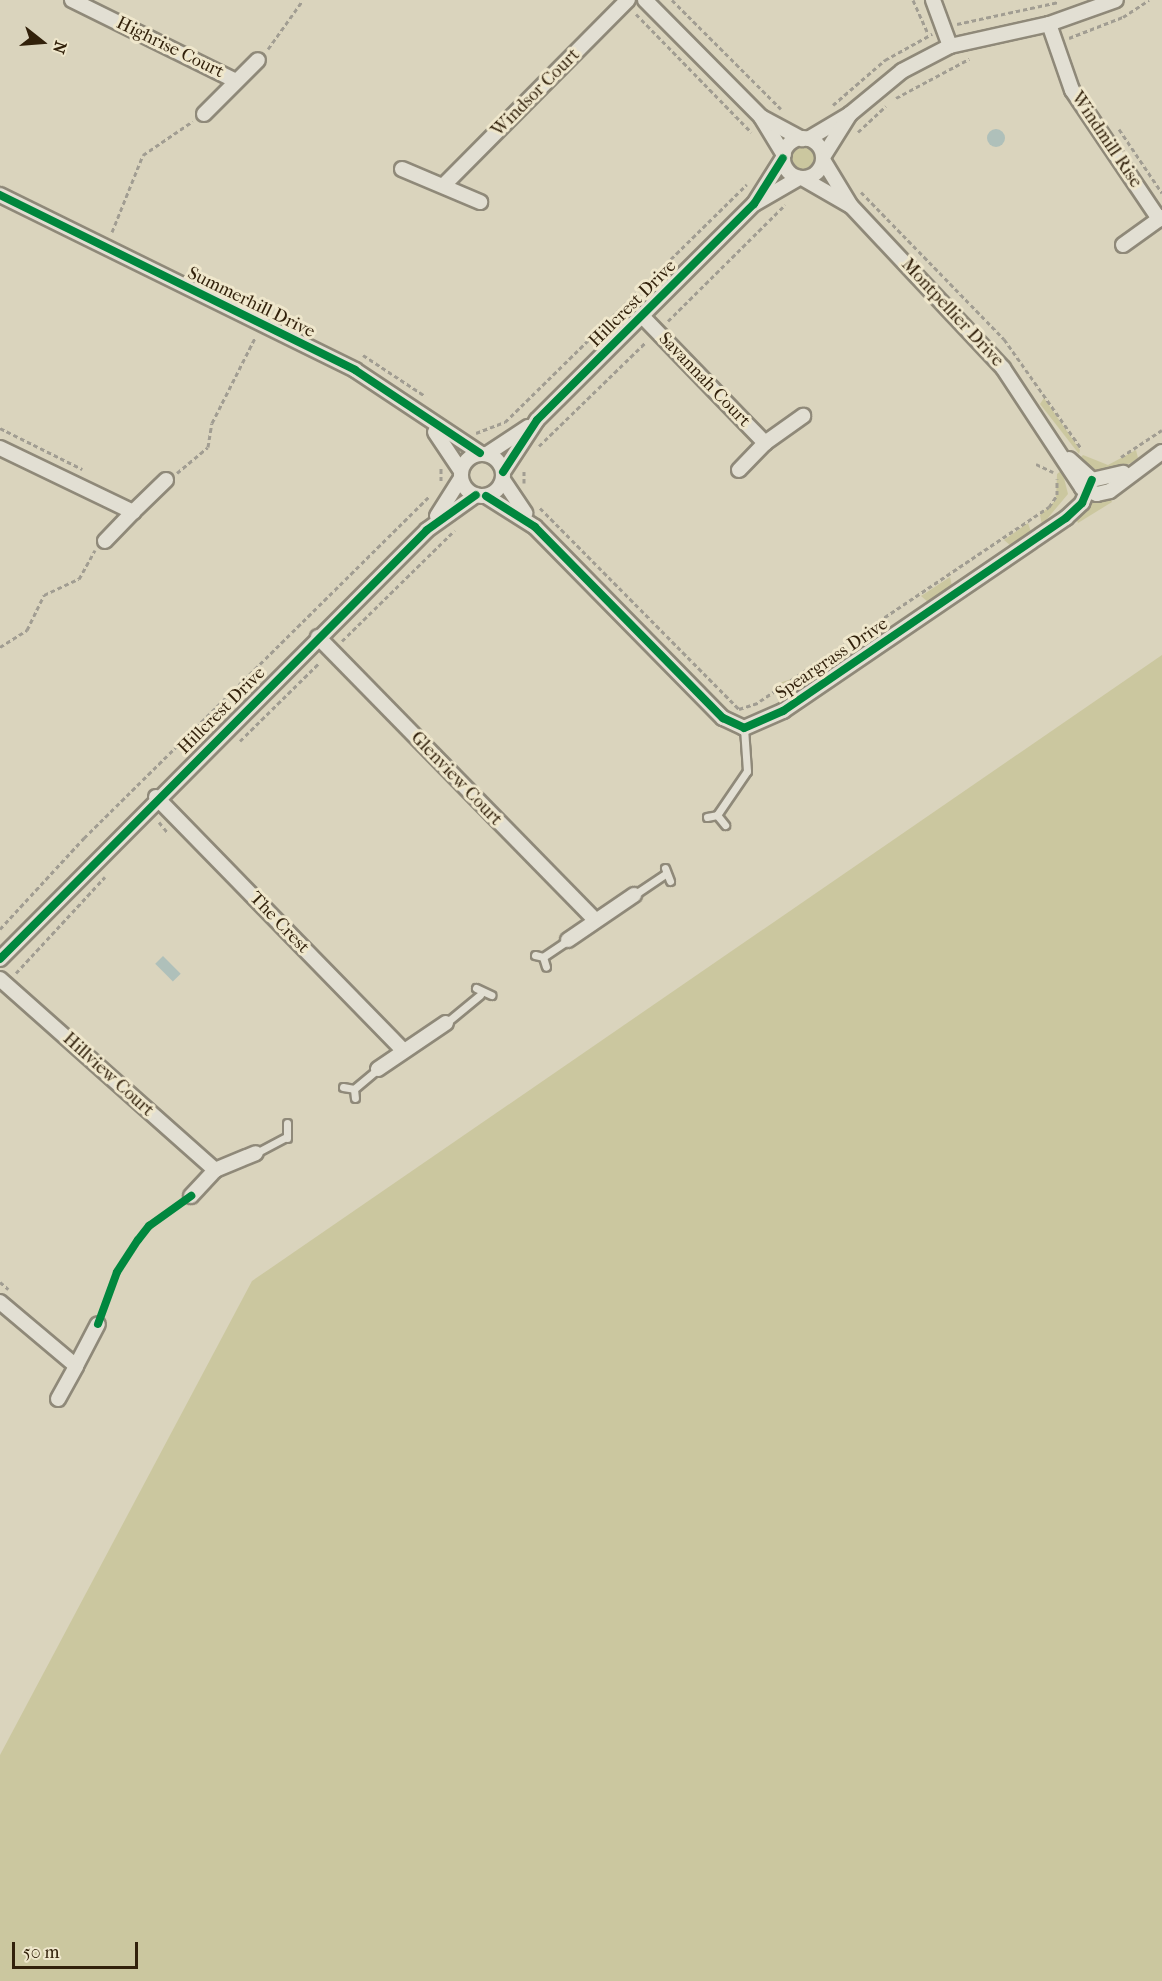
<!DOCTYPE html>
<style>
body{margin:0}
#map{position:relative;width:1162px;height:1981px;overflow:hidden;background:#dad4bd;font-family:"IM FELL French Canon",serif}
div>[style]{position:absolute}
.green>*{inset:0;background:#cbc79f;transform-origin:0 0}
.round{border-radius:50%}
.water>*{inset:0;background:#afc0ba;transform-origin:0 0}
.path>*{height:3px;margin-top:-1.5px;transform-origin:0;background:repeating-linear-gradient(90deg,#a19d92 0 4.5px,transparent 0 7.5px)}
.roads{filter:drop-shadow(2px 0 #8f8979) drop-shadow(-2px 0 #8f8979) drop-shadow(0 2px #8f8979) drop-shadow(0 -2px #8f8979)}
.service>*{height:7px;margin:-3.5px;padding:0 3.5px;transform-origin:3.5px;border-radius:3.5px;background:#e2dfd3}
.minor>*{height:14px;margin:-7px;padding:0 7px;transform-origin:7px;border-radius:7px;background:#e2dfd3}
.minor>.ring{margin:-7px;padding:0;box-sizing:content-box;background:none;border:14px solid #e2dfd3;border-radius:50%}
.cycleway>*{height:8px;margin:-4px;padding:0 4px;transform-origin:4px;border-radius:4px;background:#00873e}
span{translate:-50% -50%;white-space:nowrap;text-align:center;line-height:1.15;-webkit-text-stroke:6px #efe7cc;paint-order:stroke}
.street-label{font-size:18px;color:#32210b}
.north{position:absolute;left:12px;top:12px;width:60px;height:60px;-webkit-text-stroke:4px #efe7cc;paint-order:stroke;rotate:107deg;font-size:16px;font-weight:700;line-height:24px;text-align:center;color:#32210b}
.north::after{content:'';display:block;margin:auto;width:21px;height:27px;background:#32210b;clip-path:polygon(50% 0,100% 100%,50% 72%,0 100%)}
.scale{position:absolute;left:12px;top:1942px;width:126px;height:27px;box-sizing:border-box;border:3px solid #32210b;border-top:0;padding-left:8px;font-size:18px;line-height:21px;white-space:nowrap;color:#32210b;-webkit-text-stroke:4px #efe7cc;paint-order:stroke}
</style>
<div id="map">
<div class="green">
<i class="round" style="left:792px;top:147px;width:22px;height:22px"></i>
<i style="clip-path:polygon(1044px 398px,1080px 450px,1079px 454px,1040px 404px)"></i>
<i style="clip-path:polygon(1136px 450px,1138px 458px,1131px 463px,1096px 475px,1078px 460px,1083px 455px,1108px 465px)"></i>
<i style="clip-path:polygon(1062px 470px,1068px 494px,1042px 525px,1040px 515px,1056px 500px,1057px 474px)"></i>
<i style="clip-path:polygon(1109px 495px,1112px 502px,1078px 523px,1075px 517px,1090px 504px)"></i>
<i style="clip-path:polygon(1028px 523px,1031px 532px,1011px 546px,1004px 540px)"></i>
<i style="clip-path:polygon(950px 577px,952px 586px,928px 602px,921px 596px)"></i>
<i style="clip-path:polygon(1162px 655px,1162px 1981px,0 1981px,0 1755px,252px 1281px)"></i>
<i style="left:807px;top:674px;width:9px;height:30px;rotate:72deg"></i>
</div>
<div class="water">
<i class="round" style="left:987px;top:129px;width:18px;height:18px"></i>
<i style="left:163px;top:956px;width:25px;height:11px;rotate:45deg"></i>
</div>
<div class="path">
<i style="left:672px;top:0;width:154px;rotate:45deg"></i>
<i style="left:913px;top:0;width:35px;rotate:66deg"></i>
<i style="left:636px;top:14px;width:165px;rotate:45.7deg"></i>
<i style="left:957px;top:24px;width:104px;rotate:-12.2deg"></i>
<i style="left:1069px;top:38px;width:58px;rotate:-21.3deg"></i>
<i style="left:1123px;top:17px;width:31px;rotate:-33deg"></i>
<i style="left:268px;top:49px;width:60px;rotate:-54.5deg"></i>
<i style="left:896px;top:98px;width:83px;rotate:-28.1deg"></i>
<i style="left:833px;top:105px;width:69px;rotate:-40.9deg"></i>
<i style="left:885px;top:60px;width:54px;rotate:-29deg"></i>
<i style="left:1119px;top:129px;width:77px;rotate:56.1deg"></i>
<i style="left:858px;top:132px;width:38px;rotate:-43deg"></i>
<i style="left:861px;top:192px;width:205px;rotate:45.8deg"></i>
<i style="left:1004px;top:339px;width:133px;rotate:54.8deg"></i>
<i style="left:112px;top:232px;width:83px;rotate:-68.1deg"></i>
<i style="left:143px;top:155px;width:60px;rotate:-34.2deg"></i>
<i style="left:668px;top:321px;width:165px;rotate:-44.8deg"></i>
<i style="left:363px;top:355px;width:74px;rotate:33.5deg"></i>
<i style="left:0;top:428px;width:92px;rotate:26.6deg"></i>
<i style="left:476px;top:433px;width:31px;rotate:-21deg"></i>
<i style="left:505px;top:422px;width:339px;rotate:-44.5deg"></i>
<i style="left:539px;top:446px;width:149px;rotate:-44.2deg"></i>
<i style="left:1121px;top:457px;width:49px;rotate:-33.4deg"></i>
<i style="left:1036px;top:464px;width:19px;rotate:25deg"></i>
<i style="left:177px;top:473px;width:40px;rotate:-40deg"></i>
<i style="left:208px;top:447px;width:24px;rotate:-81deg"></i>
<i style="left:212px;top:423px;width:95px;rotate:-63.2deg"></i>
<i style="left:441px;top:481px;width:14px;rotate:-90deg"></i>
<i style="left:524px;top:483px;width:14px;rotate:-90deg"></i>
<i style="left:540px;top:508px;width:283px;rotate:45.3deg"></i>
<i style="left:739px;top:709px;width:22px;rotate:-18deg"></i>
<i style="left:342px;top:641px;width:158px;rotate:-44.5deg"></i>
<i style="left:0;top:647px;width:32px;rotate:-32deg"></i>
<i style="left:27px;top:630px;width:39px;rotate:-64deg"></i>
<i style="left:44px;top:595px;width:38px;rotate:-25deg"></i>
<i style="left:79px;top:579px;width:33px;rotate:-61deg"></i>
<i style="left:760px;top:701px;width:348px;rotate:-33.9deg"></i>
<i style="left:1049px;top:507px;width:14px;rotate:-56deg"></i>
<i style="left:1057px;top:495px;width:16px;rotate:-90deg"></i>
<i style="left:240px;top:741px;width:112px;rotate:-44.6deg"></i>
<i style="left:159px;top:822px;width:14px;rotate:51deg"></i>
<i style="left:0;top:929px;width:124px;rotate:-47.3deg"></i>
<i style="left:84px;top:838px;width:486px;rotate:-44.7deg"></i>
<i style="left:16px;top:973px;width:131px;rotate:-47.2deg"></i>
<i style="left:0;top:1282px;width:11px;rotate:41deg"></i>
</div>
<div class="roads">
<div class="service">
<i style="left:717px;top:815px;width:13px;rotate:51deg"></i>
<i style="left:707px;top:817px;width:10px;rotate:-11deg"></i>
<i style="left:717px;top:815px;width:53px;rotate:-55.7deg"></i>
<i style="left:747px;top:771px;width:43px;rotate:-94deg"></i>
<i style="left:665px;top:868px;width:14px;rotate:69deg"></i>
<i style="left:634px;top:895px;width:37px;rotate:-34deg"></i>
<i style="left:535px;top:955px;width:8px;rotate:14deg"></i>
<i style="left:543px;top:957px;width:10px;rotate:73deg"></i>
<i style="left:543px;top:957px;width:30px;rotate:-34deg"></i>
<i style="left:476px;top:988px;width:17px;rotate:25deg"></i>
<i style="left:446px;top:1023px;width:44px;rotate:-39.5deg"></i>
<i style="left:343px;top:1087px;width:11px;rotate:10deg"></i>
<i style="left:354px;top:1089px;width:9px;rotate:84deg"></i>
<i style="left:354px;top:1089px;width:31px;rotate:-40deg"></i>
<i style="left:287px;top:1138px;width:15px;rotate:-90deg"></i>
<i style="left:256px;top:1153px;width:32px;rotate:-28deg"></i>
</div>
<div class="minor">
<i style="left:72px;top:0;width:183px;rotate:26.3deg"></i>
<i style="left:645px;top:0;width:165px;rotate:45.2deg"></i>
<i style="left:761px;top:117px;width:44px;rotate:58.8deg"></i>
<i style="left:933px;top:0;width:49px;rotate:69.7deg"></i>
<i style="left:1049px;top:24px;width:70px;rotate:70.8deg"></i>
<i style="left:1072px;top:90px;width:156px;rotate:56deg"></i>
<i style="left:204px;top:114px;width:76px;rotate:-45deg"></i>
<i style="left:761px;top:117px;width:47px;rotate:28.2deg"></i>
<i class="ring" style="left:783px;top:138px;width:26px;height:26px"></i>
<i style="left:808px;top:139px;width:49px;rotate:-30.8deg"></i>
<i style="left:850px;top:114px;width:67px;rotate:-39.6deg"></i>
<i style="left:902px;top:71px;width:54px;rotate:-27.5deg"></i>
<i style="left:950px;top:46px;width:101px;rotate:-12.5deg"></i>
<i style="left:1049px;top:24px;width:71px;rotate:-19.7deg"></i>
<i style="left:823px;top:157px;width:51px;rotate:-57.9deg"></i>
<i style="left:823px;top:160px;width:54px;rotate:58.7deg"></i>
<i style="left:851px;top:206px;width:222px;rotate:46.8deg"></i>
<i style="left:1003px;top:368px;width:144px;rotate:56.6deg"></i>
<i style="left:1082px;top:488px;width:16px;rotate:22deg"></i>
<i style="left:1097px;top:494px;width:13px;rotate:-13deg"></i>
<i style="left:1110px;top:491px;width:65px;rotate:-36.9deg"></i>
<i style="left:402px;top:169px;width:85px;rotate:22.9deg"></i>
<i style="left:802px;top:178px;width:54px;rotate:29.9deg"></i>
<i style="left:444px;top:185px;width:261px;rotate:-45.2deg"></i>
<i style="left:0;top:195px;width:396px;rotate:26.2deg"></i>
<i style="left:355px;top:370px;width:150px;rotate:33.6deg"></i>
<i style="left:756px;top:203px;width:50px;rotate:-30.2deg"></i>
<i style="left:1123px;top:245px;width:48px;rotate:-35.7deg"></i>
<i style="left:642px;top:316px;width:177px;rotate:45.9deg"></i>
<i style="left:765px;top:443px;width:47px;rotate:-35.4deg"></i>
<i style="left:435px;top:432px;width:47px;rotate:56.3deg"></i>
<i style="left:0;top:448px;width:148px;rotate:25.7deg"></i>
<i style="left:133px;top:512px;width:46px;rotate:-44.1deg"></i>
<i class="ring" style="left:461px;top:454px;width:28px;height:28px"></i>
<i style="left:487px;top:454px;width:49px;rotate:-33.4deg"></i>
<i style="left:1069px;top:459px;width:31px;rotate:42deg"></i>
<i style="left:1092px;top:480px;width:32px;rotate:-13deg"></i>
<i style="left:739px;top:470px;width:37px;rotate:-46deg"></i>
<i style="left:503px;top:472px;width:62px;rotate:-56.8deg"></i>
<i style="left:537px;top:420px;width:306px;rotate:-44.9deg"></i>
<i style="left:754px;top:204px;width:54px;rotate:-57.8deg"></i>
<i style="left:503px;top:480px;width:40px;rotate:56deg"></i>
<i style="left:486px;top:496px;width:58px;rotate:32.3deg"></i>
<i style="left:535px;top:527px;width:268px;rotate:45.5deg"></i>
<i style="left:723px;top:718px;width:23px;rotate:25deg"></i>
<i style="left:744px;top:728px;width:43px;rotate:-23.6deg"></i>
<i style="left:783px;top:711px;width:343px;rotate:-34.3deg"></i>
<i style="left:1066px;top:518px;width:22px;rotate:-43deg"></i>
<i style="left:1082px;top:503px;width:25px;rotate:-67deg"></i>
<i style="left:437px;top:516px;width:45px;rotate:-57.7deg"></i>
<i style="left:105px;top:541px;width:40px;rotate:-46deg"></i>
<i style="left:318px;top:637px;width:396px;rotate:45.6deg"></i>
<i style="left:156px;top:797px;width:354px;rotate:45.7deg"></i>
<i style="left:568px;top:940px;width:80px;rotate:-34.3deg"></i>
<i style="left:0;top:959px;width:605px;rotate:-45.13deg"></i>
<i style="left:427px;top:530px;width:60px;rotate:-35.5deg"></i>
<i style="left:0;top:979px;width:288px;rotate:41.6deg"></i>
<i style="left:215px;top:1170px;width:44px;rotate:-22.5deg"></i>
<i style="left:378px;top:1069px;width:82px;rotate:-34.1deg"></i>
<i style="left:191px;top:1196px;width:35px;rotate:-47deg"></i>
<i style="left:0;top:1302px;width:99px;rotate:40.1deg"></i>
<i style="left:76px;top:1366px;width:47px;rotate:-62.4deg"></i>
<i style="left:58px;top:1399px;width:38px;rotate:-61deg"></i>
</div>
</div>
<div class="cycleway">
<i style="left:0;top:195px;width:396px;rotate:26.2deg"></i>
<i style="left:355px;top:370px;width:150px;rotate:33.6deg"></i>
<i style="left:503px;top:472px;width:62px;rotate:-56.8deg"></i>
<i style="left:537px;top:420px;width:306px;rotate:-44.9deg"></i>
<i style="left:754px;top:204px;width:54px;rotate:-57.8deg"></i>
<i style="left:486px;top:496px;width:58px;rotate:32.3deg"></i>
<i style="left:535px;top:527px;width:268px;rotate:45.5deg"></i>
<i style="left:723px;top:718px;width:23px;rotate:25deg"></i>
<i style="left:744px;top:728px;width:43px;rotate:-23.6deg"></i>
<i style="left:783px;top:711px;width:343px;rotate:-34.3deg"></i>
<i style="left:1066px;top:518px;width:22px;rotate:-43deg"></i>
<i style="left:1082px;top:503px;width:25px;rotate:-67deg"></i>
<i style="left:0;top:959px;width:605px;rotate:-45.13deg"></i>
<i style="left:427px;top:530px;width:60px;rotate:-35.5deg"></i>
<i style="left:98px;top:1324px;width:55px;rotate:-69.9deg"></i>
<i style="left:117px;top:1272px;width:38px;rotate:-57deg"></i>
<i style="left:138px;top:1240px;width:18px;rotate:-52deg"></i>
<i style="left:149px;top:1226px;width:52px;rotate:-35.5deg"></i>
</div>
<div class="street-label">
<span style="left:170px;top:48px;rotate:26deg">Highrise Court</span>
<span style="left:536px;top:93px;rotate:-45deg">Windsor Court</span>
<span style="left:1106px;top:140px;rotate:56deg">Windmill Rise</span>
<span style="left:251px;top:303px;rotate:26deg">Summerhill Drive</span>
<span style="left:633px;top:304px;rotate:-45deg">Hillcrest Drive</span>
<span style="left:952px;top:313px;rotate:47deg">Montpellier Drive</span>
<span style="left:704px;top:380px;rotate:46deg">Savannah Court</span>
<span style="left:832px;top:659px;rotate:-34deg">Speargrass Drive</span>
<span style="left:222px;top:711px;rotate:-45deg">Hillcrest Drive</span>
<span style="left:456px;top:779px;rotate:46deg">Glenview Court</span>
<span style="left:279px;top:923px;rotate:46deg">The Crest</span>
<span style="left:108px;top:1075px;rotate:42deg">Hillview Court</span>
</div>
<div class="north">N</div>
<div class="scale">50 m</div>
</div>
